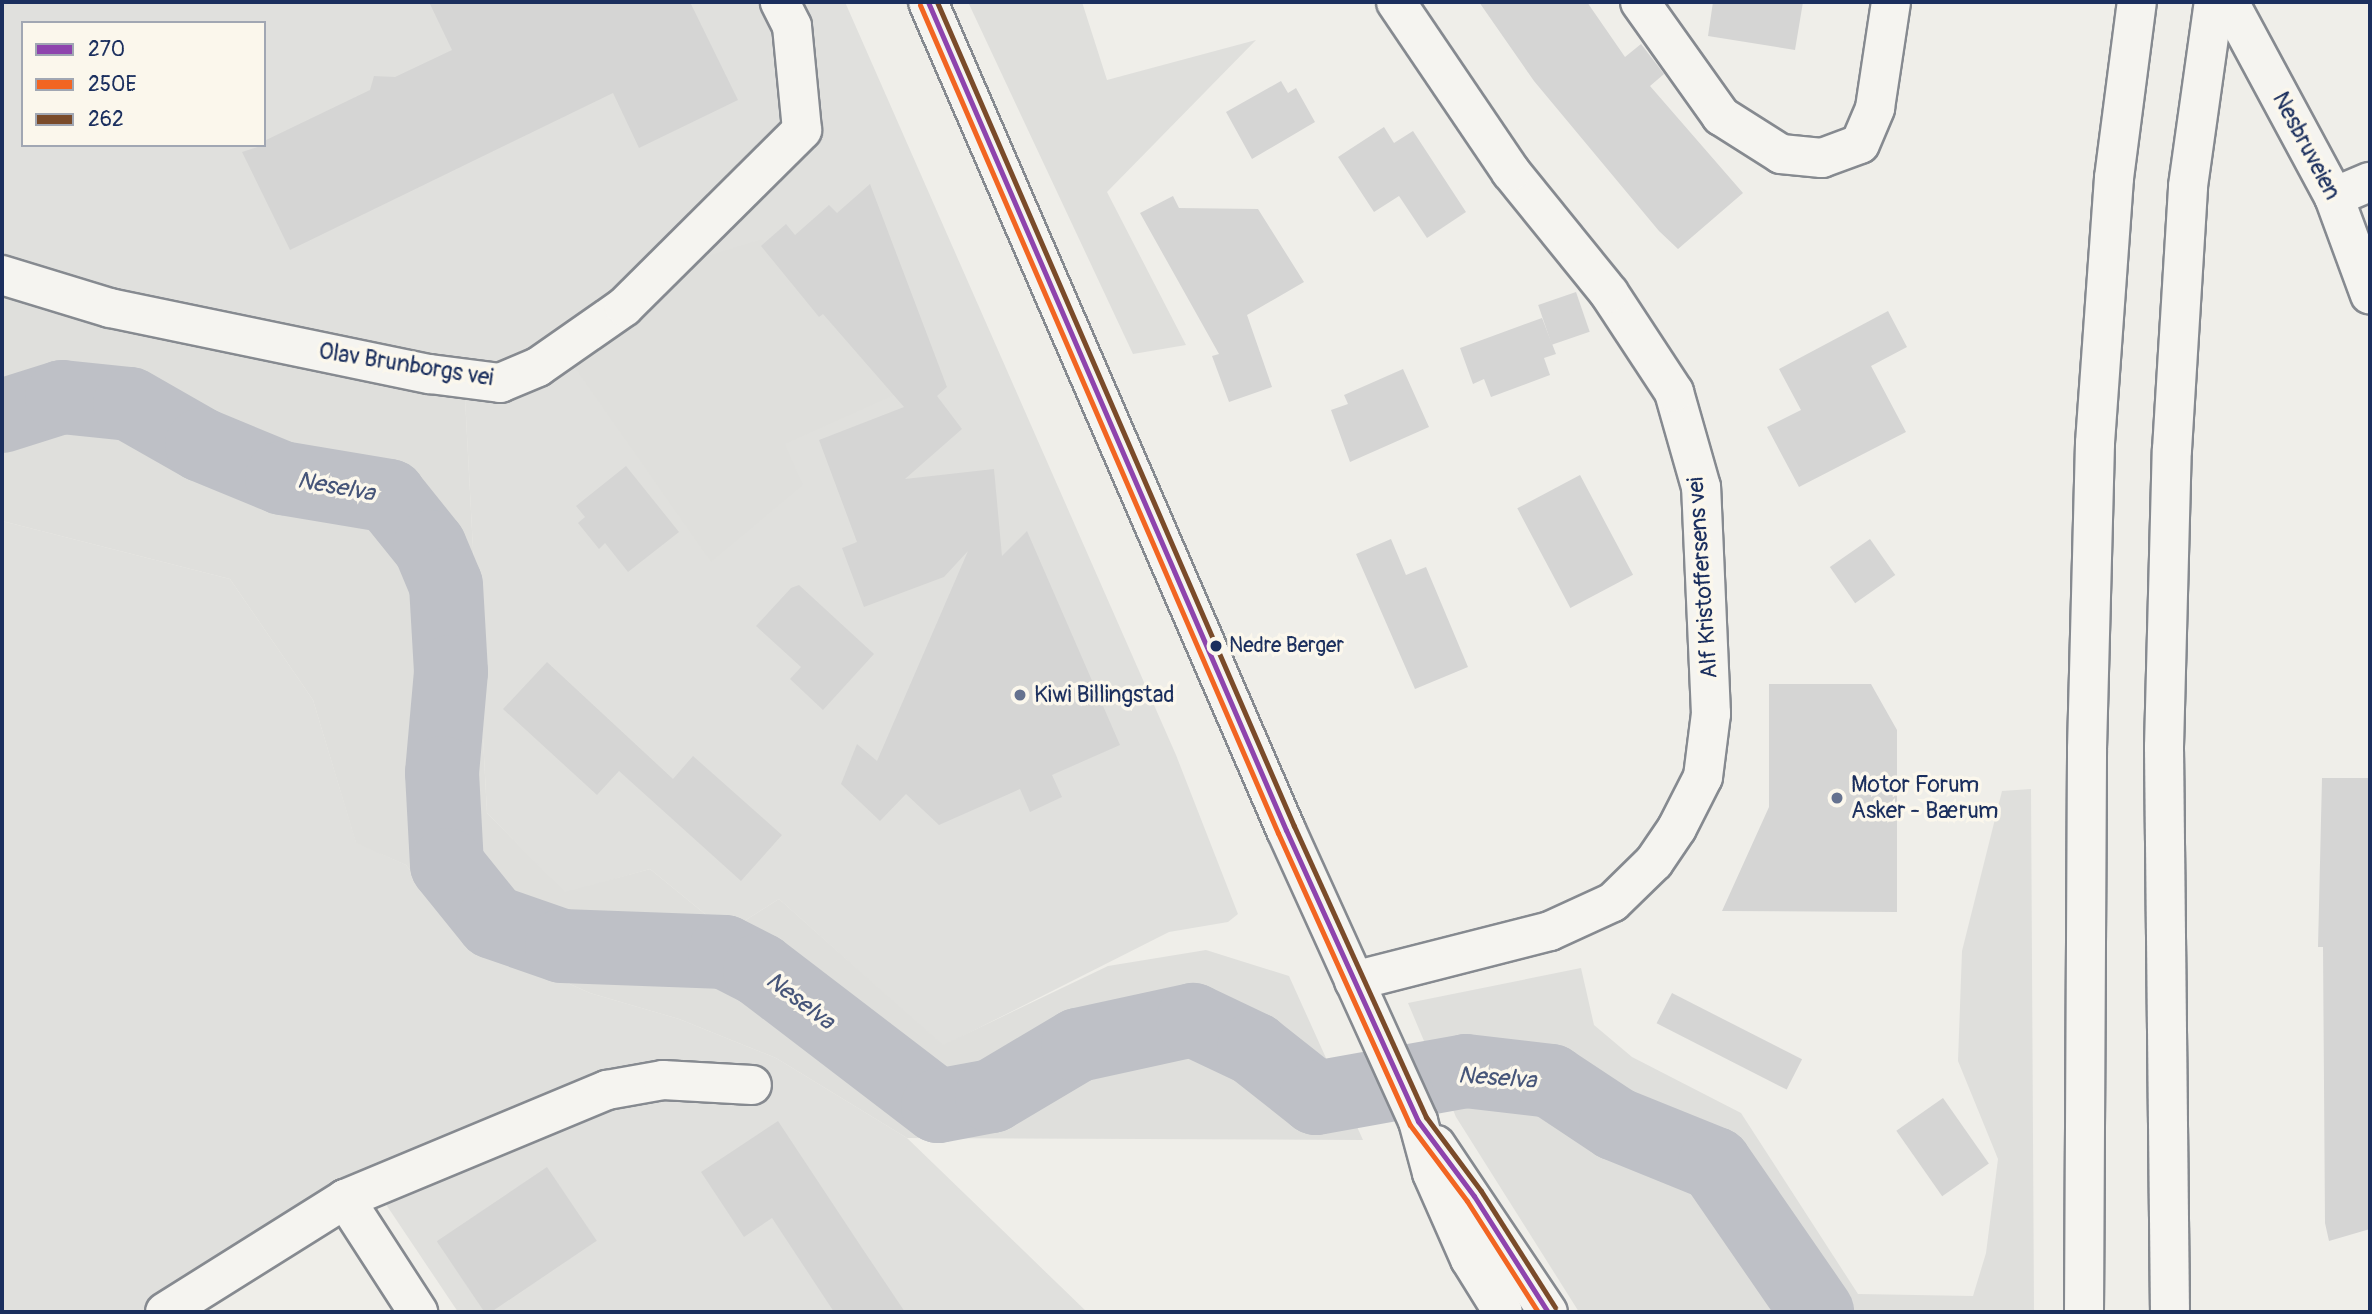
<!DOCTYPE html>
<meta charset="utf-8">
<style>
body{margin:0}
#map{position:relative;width:2372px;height:1314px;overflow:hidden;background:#efeee9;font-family:Pangolin,sans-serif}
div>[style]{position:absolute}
.built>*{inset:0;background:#e0e0dd}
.green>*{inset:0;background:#dfdfdc}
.river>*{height:74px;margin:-37px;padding:0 37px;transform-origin:37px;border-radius:37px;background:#bec0c6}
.building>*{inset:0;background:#d5d5d4;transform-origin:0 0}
.roads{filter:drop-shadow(2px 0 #868a90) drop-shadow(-2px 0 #868a90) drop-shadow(0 2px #868a90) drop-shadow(0 -2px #868a90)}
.minor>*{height:38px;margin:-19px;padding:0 19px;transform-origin:19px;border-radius:19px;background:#f5f4f0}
.tertiary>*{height:38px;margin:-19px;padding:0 19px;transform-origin:19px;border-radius:19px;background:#f5f4f0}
.secondary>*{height:38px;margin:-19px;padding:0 19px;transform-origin:19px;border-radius:19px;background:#f5f4f0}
.motorway>*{height:38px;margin:-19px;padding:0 19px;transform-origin:19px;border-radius:19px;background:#f5f4f0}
.bus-1>*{height:5px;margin:-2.5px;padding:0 2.5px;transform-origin:2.5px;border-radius:2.5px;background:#8e44ad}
.bus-2>*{height:5px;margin:-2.5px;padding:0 2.5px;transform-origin:2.5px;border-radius:2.5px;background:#f26522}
.bus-3>*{height:5px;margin:-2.5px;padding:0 2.5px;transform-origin:2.5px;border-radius:2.5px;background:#7a4b2a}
.dots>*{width:19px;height:19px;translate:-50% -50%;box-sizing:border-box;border:4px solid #fbf7ec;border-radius:50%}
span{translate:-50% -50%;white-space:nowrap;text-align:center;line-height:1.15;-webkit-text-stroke:7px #fbf7ec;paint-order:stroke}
.bus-label{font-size:21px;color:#1b2f5e}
.left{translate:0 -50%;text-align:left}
.street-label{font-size:23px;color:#1b2f5e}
.poi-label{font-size:23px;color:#1b2f5e}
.water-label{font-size:24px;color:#465579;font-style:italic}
.frame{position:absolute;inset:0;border:4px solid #1b2f5e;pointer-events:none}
.legend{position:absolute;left:21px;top:21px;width:245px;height:126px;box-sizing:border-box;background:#fbf7ec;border:2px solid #a1a7b3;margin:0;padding:9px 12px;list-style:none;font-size:21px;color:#1b2f5e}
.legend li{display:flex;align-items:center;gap:14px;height:35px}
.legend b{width:35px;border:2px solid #a1a7b3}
</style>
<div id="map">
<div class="built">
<i style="clip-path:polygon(evenodd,2px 2px,845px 2px,1176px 755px,1238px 914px,1228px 922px,1169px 932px,943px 1046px,779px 899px,727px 932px,650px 869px,565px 893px,487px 813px,465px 398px,2px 263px,2px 2px,23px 23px,264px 23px,264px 145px,23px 145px,23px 23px)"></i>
<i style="clip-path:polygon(2px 521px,230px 579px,313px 700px,356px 842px,406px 865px,458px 934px,590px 993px,679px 1019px,776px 1058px,907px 1138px,1087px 1312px,458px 1312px,381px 1197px,201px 1312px,2px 1312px)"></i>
</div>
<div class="green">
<i style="clip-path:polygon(968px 2px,1082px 2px,1107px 80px,1256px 40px,1107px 192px,1186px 345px,1133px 354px)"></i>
<i style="clip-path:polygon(762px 239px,894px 395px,785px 444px,803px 485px,711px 562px,573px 365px,704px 257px)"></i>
<i style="clip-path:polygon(2px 263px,465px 398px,487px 813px,565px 892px,650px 869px,727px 932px,779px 899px,943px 1045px,1108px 966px,1206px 950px,1289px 976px,1363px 1140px,907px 1138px,776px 1058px,679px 1019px,590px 993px,458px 934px,406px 865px,356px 843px,313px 700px,230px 579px,2px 521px)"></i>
<i style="clip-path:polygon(2031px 789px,2034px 1312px,1579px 1312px,1456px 1117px,1408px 1003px,1581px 968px,1594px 1025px,1632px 1057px,1741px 1113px,1858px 1294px,1973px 1296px,1986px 1253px,1998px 1159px,1958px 1061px,1962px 951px,2002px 791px)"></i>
</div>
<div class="river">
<i style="left:2px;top:416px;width:63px;rotate:-17.6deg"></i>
<i style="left:62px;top:397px;width:68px;rotate:5.9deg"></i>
<i style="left:130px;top:404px;width:83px;rotate:29.7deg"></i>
<i style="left:202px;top:445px;width:87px;rotate:22.4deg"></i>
<i style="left:282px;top:478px;width:109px;rotate:9.5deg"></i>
<i style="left:389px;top:496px;width:65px;rotate:51.2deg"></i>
<i style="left:430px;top:547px;width:41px;rotate:67.2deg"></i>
<i style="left:446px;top:585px;width:87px;rotate:86.7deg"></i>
<i style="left:451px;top:672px;width:101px;rotate:95.1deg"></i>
<i style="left:442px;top:773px;width:92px;rotate:86.9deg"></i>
<i style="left:447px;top:865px;width:73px;rotate:51.1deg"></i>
<i style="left:493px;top:922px;width:73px;rotate:19.2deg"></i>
<i style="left:562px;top:946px;width:163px;rotate:2.1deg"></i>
<i style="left:725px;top:952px;width:39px;rotate:27deg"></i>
<i style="left:760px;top:970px;width:224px;rotate:37.4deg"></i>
<i style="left:938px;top:1106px;width:55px;rotate:-10.5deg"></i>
<i style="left:992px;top:1096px;width:100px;rotate:-30.7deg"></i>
<i style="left:1078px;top:1045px;width:118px;rotate:-12.3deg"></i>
<i style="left:1193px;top:1020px;width:68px;rotate:25.4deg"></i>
<i style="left:1254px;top:1049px;width:79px;rotate:38.3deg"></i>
<i style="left:1316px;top:1098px;width:152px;rotate:-10.2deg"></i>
<i style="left:1466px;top:1071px;width:86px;rotate:6.7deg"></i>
<i style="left:1551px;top:1081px;width:78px;rotate:33.5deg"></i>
<i style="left:1616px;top:1124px;width:107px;rotate:22deg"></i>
<i style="left:1715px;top:1164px;width:180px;rotate:55.4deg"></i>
</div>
<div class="building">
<i style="clip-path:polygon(429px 2px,690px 2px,738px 100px,639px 148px,613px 93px,290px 250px,242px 152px,264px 145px,264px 141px,370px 90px,374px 76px,395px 77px,452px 50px)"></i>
<i style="clip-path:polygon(1479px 2px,1587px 2px,1625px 57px,1641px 44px,1658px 66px,1664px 74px,1650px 86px,1743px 193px,1678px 249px,1659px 231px,1534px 81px)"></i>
<i style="clip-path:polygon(1713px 2px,1803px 2px,1795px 50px,1708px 36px)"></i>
<i style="clip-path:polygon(1281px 81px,1288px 93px,1296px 88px,1315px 122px,1252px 159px,1226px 112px)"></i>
<i style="clip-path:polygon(1384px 127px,1394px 143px,1413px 131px,1466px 212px,1427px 238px,1399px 196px,1374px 212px,1338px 157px)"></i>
<i style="clip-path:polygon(870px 184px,947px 387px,937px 396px,962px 429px,905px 479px,994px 469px,1002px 556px,1027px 531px,1120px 745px,1052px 775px,1062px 797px,1030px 812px,1020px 789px,939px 825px,906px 794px,880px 821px,841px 784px,857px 744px,877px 761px,968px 551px,944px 577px,864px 607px,842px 548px,857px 542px,819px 440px,904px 407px,823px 314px,819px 317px,761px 246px,786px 224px,795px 235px,829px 205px,837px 213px)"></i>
<i style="clip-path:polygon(1173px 196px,1179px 208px,1258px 209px,1304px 282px,1247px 315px,1272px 387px,1229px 402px,1212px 356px,1219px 354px,1140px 213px)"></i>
<i style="left:1576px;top:292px;width:42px;height:40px;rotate:71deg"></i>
<i style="clip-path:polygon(1888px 311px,1907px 347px,1871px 366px,1906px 432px,1799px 487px,1767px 427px,1801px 410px,1779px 369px)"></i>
<i style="clip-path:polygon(1542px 318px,1556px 354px,1544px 358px,1550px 375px,1491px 397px,1484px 379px,1473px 384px,1460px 348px)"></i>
<i style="clip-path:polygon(1403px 369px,1429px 427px,1350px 462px,1331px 410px,1348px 404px,1344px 395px)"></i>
<i style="clip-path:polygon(626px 466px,679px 532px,628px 572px,605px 543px,599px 549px,578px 523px,585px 517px,576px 506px)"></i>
<i style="left:1580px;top:475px;width:113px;height:71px;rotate:62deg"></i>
<i style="clip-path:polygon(1391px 539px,1406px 575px,1426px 567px,1468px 667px,1415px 689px,1356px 554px)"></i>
<i style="left:1870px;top:539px;width:44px;height:49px;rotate:55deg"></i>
<i style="clip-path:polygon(799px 585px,874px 654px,823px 710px,790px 679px,801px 667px,756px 626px,791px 588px)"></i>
<i style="clip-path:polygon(547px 662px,673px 779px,693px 756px,782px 835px,741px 881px,619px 771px,597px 795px,503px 709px)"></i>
<i style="clip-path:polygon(1769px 684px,1871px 684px,1897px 730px,1897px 912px,1722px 911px,1769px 807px)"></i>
<i style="clip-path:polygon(2322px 778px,2370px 778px,2370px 1229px,2329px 1241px,2325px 1223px,2323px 947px,2318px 947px)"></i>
<i style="left:1672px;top:993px;width:146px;height:34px;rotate:27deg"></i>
<i style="left:1943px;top:1098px;width:80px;height:57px;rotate:55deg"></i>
<i style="clip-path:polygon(778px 1121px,862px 1248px,905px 1312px,834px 1312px,772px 1218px,744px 1237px,701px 1172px)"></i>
<i style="left:547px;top:1167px;width:89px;height:133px;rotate:56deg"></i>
</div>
<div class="roads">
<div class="minor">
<i style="left:1640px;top:2px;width:140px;rotate:54.6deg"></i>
<i style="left:1721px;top:116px;width:71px;rotate:32.3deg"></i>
<i style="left:1781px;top:154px;width:41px;rotate:5.6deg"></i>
<i style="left:1822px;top:158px;width:40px;rotate:-20.2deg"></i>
<i style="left:1860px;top:144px;width:39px;rotate:-67deg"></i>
<i style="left:1875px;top:108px;width:107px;rotate:-81.4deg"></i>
<i style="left:2334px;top:197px;width:39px;rotate:-23deg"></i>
<i style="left:2px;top:275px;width:113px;rotate:17deg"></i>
<i style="left:110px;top:308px;width:327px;rotate:11.7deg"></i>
<i style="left:430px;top:374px;width:71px;rotate:7.3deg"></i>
<i style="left:500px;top:383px;width:41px;rotate:-22.8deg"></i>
<i style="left:538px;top:367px;width:105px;rotate:-34.9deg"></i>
<i style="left:624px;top:307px;width:251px;rotate:-44.8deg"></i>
<i style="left:802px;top:130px;width:104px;rotate:-95.5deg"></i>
<i style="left:792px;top:26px;width:27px;rotate:-117deg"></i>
<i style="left:1354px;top:981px;width:202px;rotate:-14.3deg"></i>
<i style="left:1550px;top:931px;width:69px;rotate:-24.7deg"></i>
<i style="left:1613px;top:902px;width:57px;rotate:-44.3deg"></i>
<i style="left:1654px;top:862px;width:41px;rotate:-55.9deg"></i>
<i style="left:1677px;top:828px;width:57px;rotate:-63deg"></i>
<i style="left:1703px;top:777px;width:64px;rotate:-82.8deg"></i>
<i style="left:1711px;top:714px;width:227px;rotate:-92.5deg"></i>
<i style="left:1701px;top:487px;width:99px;rotate:-105.9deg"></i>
<i style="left:1674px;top:392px;width:118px;rotate:-123.3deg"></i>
<i style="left:1609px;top:293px;width:156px;rotate:-129deg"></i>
<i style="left:1511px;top:172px;width:205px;rotate:-124.1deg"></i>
<i style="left:345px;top:1199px;width:135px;rotate:57.1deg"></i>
<i style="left:165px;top:1312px;width:213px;rotate:-32.1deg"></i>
<i style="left:345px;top:1199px;width:284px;rotate:-22.6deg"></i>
<i style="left:607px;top:1090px;width:57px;rotate:-10.1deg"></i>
<i style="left:663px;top:1080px;width:89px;rotate:3.2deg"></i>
</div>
<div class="tertiary">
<i style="left:2229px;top:2px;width:221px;rotate:61.7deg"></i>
<i style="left:2334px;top:197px;width:104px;rotate:69.8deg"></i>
</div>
<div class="secondary">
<i style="left:928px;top:2px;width:902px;rotate:66.62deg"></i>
<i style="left:1286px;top:830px;width:320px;rotate:65.6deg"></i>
<i style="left:1418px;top:1121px;width:54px;rotate:74.9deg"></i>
<i style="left:1432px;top:1173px;width:94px;rotate:66.2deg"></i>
<i style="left:1470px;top:1259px;width:62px;rotate:58.1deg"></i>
<i style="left:1436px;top:1145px;width:201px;rotate:56.2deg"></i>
</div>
<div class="motorway">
<i style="left:2084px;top:1312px;width:563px;rotate:-89.69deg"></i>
<i style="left:2087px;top:749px;width:306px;rotate:-88.5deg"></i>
<i style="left:2095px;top:443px;width:266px;rotate:-85.9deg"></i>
<i style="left:2114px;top:178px;width:177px;rotate:-82.6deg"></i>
<i style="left:2170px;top:1312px;width:565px;rotate:-90.61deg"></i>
<i style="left:2164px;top:747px;width:297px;rotate:-88.5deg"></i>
<i style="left:2172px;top:450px;width:264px;rotate:-86.5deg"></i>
<i style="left:2188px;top:186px;width:186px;rotate:-82deg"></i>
</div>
</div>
<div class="bus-1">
<i style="left:928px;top:2px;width:902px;rotate:66.62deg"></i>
<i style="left:1286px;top:830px;width:320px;rotate:65.6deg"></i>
<i style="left:1418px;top:1121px;width:94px;rotate:53.3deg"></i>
<i style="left:1474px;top:1196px;width:138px;rotate:57.5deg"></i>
</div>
<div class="bus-2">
<i style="left:920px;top:5px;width:902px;rotate:66.62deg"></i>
<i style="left:1278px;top:833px;width:320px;rotate:65.7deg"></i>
<i style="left:1410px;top:1125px;width:95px;rotate:53.1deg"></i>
<i style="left:1467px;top:1201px;width:132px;rotate:57.4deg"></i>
</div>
<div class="bus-3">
<i style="left:937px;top:2px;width:898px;rotate:66.58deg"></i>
<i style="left:1294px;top:826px;width:320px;rotate:65.6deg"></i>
<i style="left:1426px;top:1117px;width:92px;rotate:53.4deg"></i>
<i style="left:1481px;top:1191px;width:138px;rotate:57.5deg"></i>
</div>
<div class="dots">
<i style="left:1216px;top:646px;background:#1b2f5e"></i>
<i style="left:1020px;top:695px;background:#65728f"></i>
<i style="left:1837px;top:798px;background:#65728f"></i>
</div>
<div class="bus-label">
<span class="left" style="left:1229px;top:646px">Nedre Berger</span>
</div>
<div class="street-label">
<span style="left:2306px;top:146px;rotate:62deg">Nesbruveien</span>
<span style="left:406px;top:365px;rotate:9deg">Olav Brunborgs vei</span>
<span style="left:1703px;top:578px;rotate:-94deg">Alf Kristoffersens vei</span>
</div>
<div class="poi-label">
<span class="left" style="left:1034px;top:695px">Kiwi Billingstad</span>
<span class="left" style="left:1851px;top:798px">Motor Forum<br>Asker - Bærum</span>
</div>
<div class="water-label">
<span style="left:336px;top:487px;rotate:10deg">Neselva</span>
<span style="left:800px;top:1001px;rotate:37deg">Neselva</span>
<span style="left:1497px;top:1078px;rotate:4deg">Neselva</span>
</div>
<div class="frame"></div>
<ul class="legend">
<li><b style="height:9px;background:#8e44ad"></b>270</li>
<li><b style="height:9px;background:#f26522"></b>250E</li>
<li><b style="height:9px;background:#7a4b2a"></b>262</li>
</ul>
</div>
